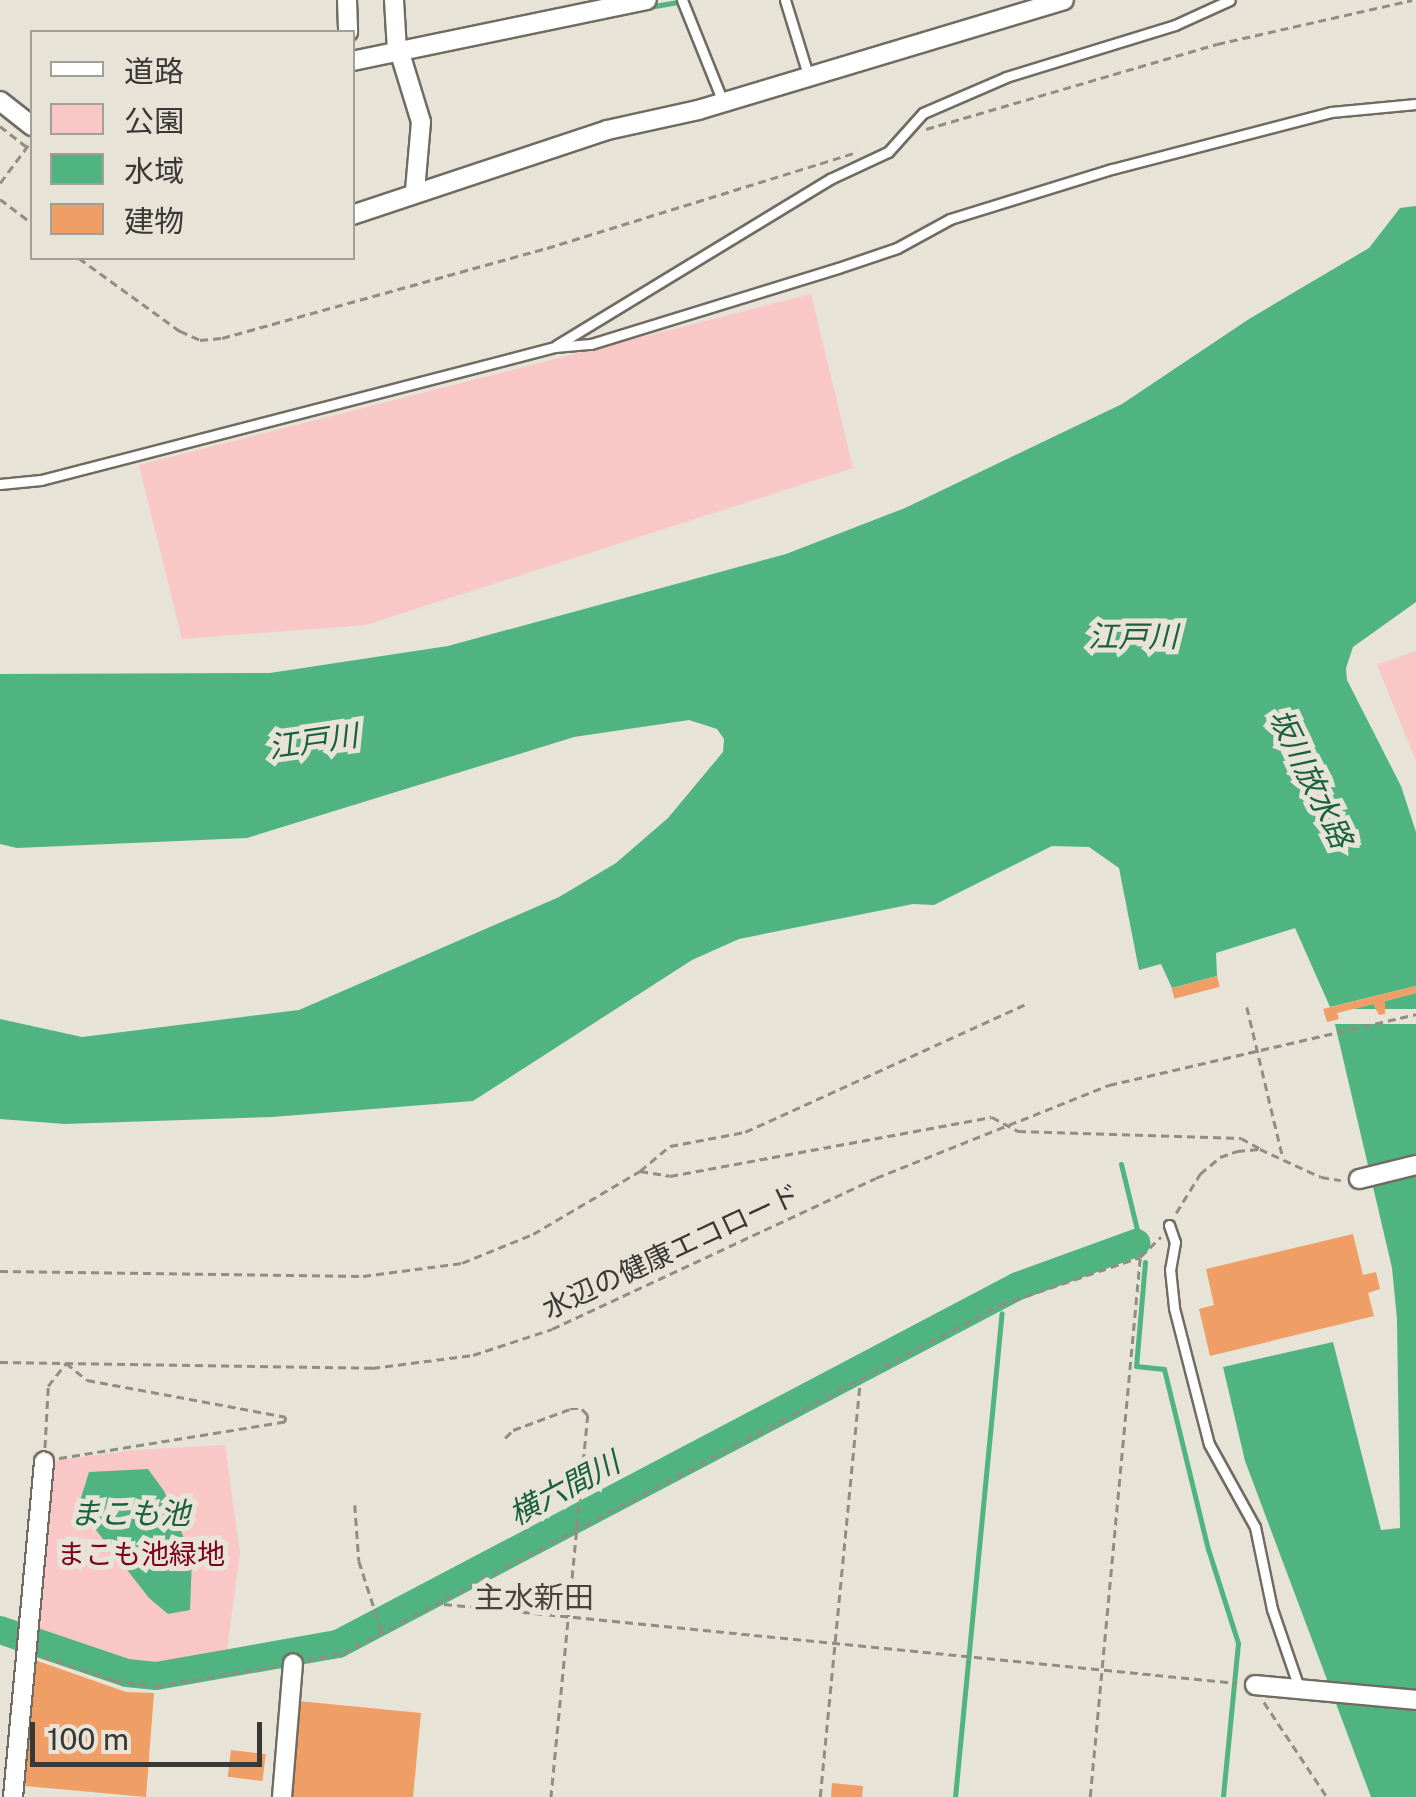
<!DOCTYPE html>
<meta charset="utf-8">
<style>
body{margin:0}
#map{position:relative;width:1416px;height:1797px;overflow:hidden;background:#e7e3d7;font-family:"Public Sans","Noto Sans JP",sans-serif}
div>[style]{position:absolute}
.green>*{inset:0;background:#f9c7c6}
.water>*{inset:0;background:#50b481}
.pier>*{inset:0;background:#e7e3d7;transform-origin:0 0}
.stream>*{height:5px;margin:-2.5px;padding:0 2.5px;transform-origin:2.5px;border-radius:2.5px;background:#50b481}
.river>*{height:28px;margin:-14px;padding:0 14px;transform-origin:14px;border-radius:14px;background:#50b481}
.building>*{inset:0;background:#ef9e66;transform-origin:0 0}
.path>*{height:2.5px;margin-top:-1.25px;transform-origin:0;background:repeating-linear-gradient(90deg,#908d85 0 8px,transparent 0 13px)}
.roads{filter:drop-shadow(2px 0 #706c62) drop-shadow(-2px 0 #706c62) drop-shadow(0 2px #706c62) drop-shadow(0 -2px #706c62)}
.service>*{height:9px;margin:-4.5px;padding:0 4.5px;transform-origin:4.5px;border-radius:4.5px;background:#fff}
.minor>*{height:18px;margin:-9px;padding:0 9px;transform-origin:9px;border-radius:9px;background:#fff}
span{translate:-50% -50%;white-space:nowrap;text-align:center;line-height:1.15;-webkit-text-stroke:10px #e7e3d7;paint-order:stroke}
.street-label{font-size:28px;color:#3a3834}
.park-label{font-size:28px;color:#7c001a}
.water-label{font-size:30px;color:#18613f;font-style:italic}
.neighbourhood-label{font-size:30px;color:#49453c}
.legend{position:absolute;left:30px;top:30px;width:325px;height:230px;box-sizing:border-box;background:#e7e3d7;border:2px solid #a29f96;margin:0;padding:12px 18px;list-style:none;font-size:30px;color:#3a3834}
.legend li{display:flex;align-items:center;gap:20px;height:50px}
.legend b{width:50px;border:2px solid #a29f96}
.scale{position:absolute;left:30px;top:1722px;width:232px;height:45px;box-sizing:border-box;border:5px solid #3a3834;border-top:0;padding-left:12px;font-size:30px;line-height:35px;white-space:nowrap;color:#3a3834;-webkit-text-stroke:8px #e7e3d7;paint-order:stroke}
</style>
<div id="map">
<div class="green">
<i style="clip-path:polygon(811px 294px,853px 468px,366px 625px,182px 639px,139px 465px)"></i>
<i style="clip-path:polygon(1416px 651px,1416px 761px,1377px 665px)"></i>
<i style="clip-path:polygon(225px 1445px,240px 1553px,226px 1656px,173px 1670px,131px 1670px,35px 1637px,51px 1461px,134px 1450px)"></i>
</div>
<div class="water">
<i style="clip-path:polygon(1416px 206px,1416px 602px,1353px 647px,1346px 668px,1347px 680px,1401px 786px,1416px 832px,1416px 986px,1330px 1007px,1295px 928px,1216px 953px,1217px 976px,1172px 988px,1161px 964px,1139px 970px,1119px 868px,1089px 847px,1052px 846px,934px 905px,913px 904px,739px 939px,692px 960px,473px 1101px,272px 1117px,65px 1124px,0 1119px,0 1019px,82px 1037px,299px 1010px,559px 897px,616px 863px,668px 818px,723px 752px,724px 739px,717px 729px,689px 720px,574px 737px,247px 838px,17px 848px,0 844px,0 674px,270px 673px,448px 646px,786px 554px,905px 508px,1122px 404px,1249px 319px,1369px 248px,1400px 208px)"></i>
<i style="clip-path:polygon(1416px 993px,1416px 1797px,1371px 1797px,1245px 1461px,1223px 1367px,1333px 1342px,1381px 1530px,1400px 1528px,1397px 1319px,1392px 1268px,1334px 1020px,1337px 1013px,1373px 1004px,1385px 1014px,1385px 1001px)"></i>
<i style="clip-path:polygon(148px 1469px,164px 1491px,192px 1557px,190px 1610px,168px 1614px,149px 1598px,78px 1507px,89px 1472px)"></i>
</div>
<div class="pier">
<i style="left:1416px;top:1009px;width:15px;height:86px;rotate:90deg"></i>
</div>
<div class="stream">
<i style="left:649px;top:7px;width:35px;rotate:-10deg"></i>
<i style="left:1121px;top:1164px;width:84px;rotate:76.3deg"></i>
<i style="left:1145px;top:1262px;width:104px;rotate:94.9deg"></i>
<i style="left:1136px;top:1366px;width:28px;rotate:6deg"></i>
<i style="left:1164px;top:1369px;width:185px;rotate:76.3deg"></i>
<i style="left:1208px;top:1549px;width:99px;rotate:72.3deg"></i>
<i style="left:1238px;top:1643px;width:155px;rotate:95.6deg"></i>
<i style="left:955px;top:1797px;width:486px;rotate:-84.5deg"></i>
</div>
<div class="river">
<i style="left:0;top:1630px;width:134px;rotate:18.7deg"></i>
<i style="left:127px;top:1673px;width:29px;rotate:6deg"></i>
<i style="left:156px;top:1676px;width:185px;rotate:-10deg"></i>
<i style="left:338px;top:1644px;width:768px;rotate:-27.77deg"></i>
<i style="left:1018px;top:1286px;width:126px;rotate:-20deg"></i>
</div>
<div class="building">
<i style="left:1217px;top:976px;width:11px;height:47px;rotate:75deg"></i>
<i style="clip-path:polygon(1416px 986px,1416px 993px,1385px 1001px,1385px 1014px,1379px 1015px,1373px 1004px,1337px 1013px,1339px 1019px,1327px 1022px,1323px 1009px)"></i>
<i style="clip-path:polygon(1353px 1234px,1363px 1275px,1376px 1272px,1380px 1289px,1368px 1293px,1374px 1316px,1210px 1356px,1199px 1309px,1214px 1305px,1206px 1269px)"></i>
<i style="clip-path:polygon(32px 1659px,126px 1692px,154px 1693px,146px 1797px,25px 1786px)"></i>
<i style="clip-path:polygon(298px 1701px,421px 1713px,413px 1797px,292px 1797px)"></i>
<i style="left:231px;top:1750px;width:35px;height:27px;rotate:7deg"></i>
<i style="clip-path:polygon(832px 1783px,863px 1786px,862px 1797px,831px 1797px)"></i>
</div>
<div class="path">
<i style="left:0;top:126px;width:33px;rotate:38deg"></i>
<i style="left:926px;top:129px;width:303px;rotate:-16.3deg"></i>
<i style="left:1217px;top:44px;width:200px;rotate:-12.7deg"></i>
<i style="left:0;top:183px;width:49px;rotate:-53.4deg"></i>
<i style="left:0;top:199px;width:40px;rotate:37deg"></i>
<i style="left:79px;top:258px;width:125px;rotate:35.9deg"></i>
<i style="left:180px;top:331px;width:22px;rotate:24deg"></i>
<i style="left:200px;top:340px;width:22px;rotate:-5deg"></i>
<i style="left:222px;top:338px;width:337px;rotate:-15.5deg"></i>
<i style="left:547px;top:248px;width:325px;rotate:-17.2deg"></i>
<i style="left:1247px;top:1007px;width:151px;rotate:76.6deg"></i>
<i style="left:640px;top:1171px;width:30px;rotate:9deg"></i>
<i style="left:670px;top:1176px;width:327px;rotate:-10.4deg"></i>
<i style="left:992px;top:1117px;width:30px;rotate:28deg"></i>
<i style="left:1018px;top:1131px;width:223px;rotate:1.8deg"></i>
<i style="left:1241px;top:1138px;width:21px;rotate:29deg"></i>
<i style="left:1176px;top:1213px;width:46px;rotate:-58.4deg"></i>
<i style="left:1200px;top:1174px;width:26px;rotate:-40deg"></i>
<i style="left:1220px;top:1157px;width:18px;rotate:-19deg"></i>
<i style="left:1237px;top:1151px;width:23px;rotate:-5deg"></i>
<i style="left:1260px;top:1149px;width:67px;rotate:24.7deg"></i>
<i style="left:1321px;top:1177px;width:20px;rotate:9deg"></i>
<i style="left:0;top:1271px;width:363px;rotate:0.8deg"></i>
<i style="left:363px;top:1276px;width:100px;rotate:-7.5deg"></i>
<i style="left:462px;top:1263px;width:77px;rotate:-22.2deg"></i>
<i style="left:533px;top:1234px;width:124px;rotate:-30.5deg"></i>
<i style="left:640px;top:1171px;width:39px;rotate:-40deg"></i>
<i style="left:670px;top:1146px;width:76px;rotate:-10.6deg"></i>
<i style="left:745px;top:1132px;width:307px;rotate:-24.5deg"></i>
<i style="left:0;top:1362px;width:372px;rotate:0.9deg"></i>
<i style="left:372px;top:1368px;width:102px;rotate:-7.3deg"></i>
<i style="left:473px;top:1355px;width:83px;rotate:-18.2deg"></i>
<i style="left:552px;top:1329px;width:357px;rotate:-25deg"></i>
<i style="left:876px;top:1178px;width:251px;rotate:-21.8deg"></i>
<i style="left:1109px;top:1085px;width:315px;rotate:-13deg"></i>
<i style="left:66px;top:1363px;width:27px;rotate:39deg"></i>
<i style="left:87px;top:1380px;width:202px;rotate:10.5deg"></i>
<i style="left:286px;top:1417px;width:5px;rotate:101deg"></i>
<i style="left:285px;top:1422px;width:244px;rotate:170.8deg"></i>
<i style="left:44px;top:1461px;width:75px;rotate:-86.9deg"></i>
<i style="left:48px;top:1386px;width:29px;rotate:-52deg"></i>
<i style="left:505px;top:1438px;width:11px;rotate:-45deg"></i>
<i style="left:513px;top:1430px;width:61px;rotate:-20.2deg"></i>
<i style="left:570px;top:1409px;width:12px"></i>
<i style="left:582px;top:1409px;width:8px;rotate:45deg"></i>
<i style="left:588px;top:1415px;width:384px;rotate:95.5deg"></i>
<i style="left:355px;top:1505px;width:56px;rotate:85.9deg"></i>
<i style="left:359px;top:1561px;width:75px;rotate:72.1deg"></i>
<i style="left:444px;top:1604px;width:797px;rotate:5.69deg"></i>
<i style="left:44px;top:1657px;width:73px;rotate:18.4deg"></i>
<i style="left:113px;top:1680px;width:42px;rotate:8.1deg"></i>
<i style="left:155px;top:1686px;width:122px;rotate:-9.5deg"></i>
<i style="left:307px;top:1660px;width:37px;rotate:-11deg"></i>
<i style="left:343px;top:1653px;width:743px;rotate:-27.91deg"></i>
<i style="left:1000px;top:1305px;width:148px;rotate:-18.9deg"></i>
<i style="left:1140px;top:1257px;width:29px;rotate:-44deg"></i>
<i style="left:1264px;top:1702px;width:114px;rotate:56.4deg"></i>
<i style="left:820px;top:1797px;width:418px;rotate:-84.5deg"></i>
<i style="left:1090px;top:1797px;width:541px;rotate:-84.7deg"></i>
</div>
<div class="roads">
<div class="service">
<i style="left:682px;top:0;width:110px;rotate:68.1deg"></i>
<i style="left:785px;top:0;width:82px;rotate:72.9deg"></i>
<i style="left:557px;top:345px;width:320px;rotate:-31.3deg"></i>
<i style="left:830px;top:179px;width:64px;rotate:-25deg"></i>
<i style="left:888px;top:152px;width:52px;rotate:-48.1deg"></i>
<i style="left:923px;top:113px;width:90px;rotate:-23.4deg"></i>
<i style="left:1006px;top:77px;width:177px;rotate:-17.1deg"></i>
<i style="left:1175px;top:25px;width:60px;rotate:-24.4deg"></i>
<i style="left:0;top:484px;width:41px;rotate:-5.6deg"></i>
<i style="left:41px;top:480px;width:531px;rotate:-14.51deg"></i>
<i style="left:555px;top:347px;width:36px;rotate:-5deg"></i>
<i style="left:591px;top:344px;width:258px;rotate:-17.1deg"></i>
<i style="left:838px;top:268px;width:62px;rotate:-18.7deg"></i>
<i style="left:897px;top:248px;width:60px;rotate:-28.7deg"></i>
<i style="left:950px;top:219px;width:170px;rotate:-17.2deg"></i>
<i style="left:1112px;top:169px;width:226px;rotate:-14.6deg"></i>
<i style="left:1331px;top:112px;width:85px;rotate:-5.4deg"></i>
<i style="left:1169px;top:1225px;width:18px;rotate:71deg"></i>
<i style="left:1175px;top:1242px;width:27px;rotate:100deg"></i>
<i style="left:1170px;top:1269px;width:39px;rotate:84deg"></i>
<i style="left:1174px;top:1308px;width:140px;rotate:75.6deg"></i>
<i style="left:1209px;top:1444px;width:95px;rotate:61deg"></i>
<i style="left:1255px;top:1527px;width:84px;rotate:78.3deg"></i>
<i style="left:1272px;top:1609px;width:83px;rotate:71.1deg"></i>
</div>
<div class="minor">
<i style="left:347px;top:0;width:32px;rotate:88deg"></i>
<i style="left:394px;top:0;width:51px;rotate:86.6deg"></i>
<i style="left:399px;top:50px;width:75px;rotate:73deg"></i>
<i style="left:421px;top:122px;width:69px;rotate:95deg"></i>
<i style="left:352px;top:61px;width:301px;rotate:-11.7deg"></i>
<i style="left:0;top:101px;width:41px;rotate:38deg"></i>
<i style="left:352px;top:215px;width:269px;rotate:-18.4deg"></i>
<i style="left:607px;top:130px;width:93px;rotate:-12.4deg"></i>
<i style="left:698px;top:110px;width:382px;rotate:-16.7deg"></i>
<i style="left:1359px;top:1179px;width:59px;rotate:-13.8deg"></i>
<i style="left:1255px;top:1685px;width:162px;rotate:5.3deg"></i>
<i style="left:13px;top:1797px;width:337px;rotate:-84.7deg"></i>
<i style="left:282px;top:1797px;width:134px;rotate:-85.3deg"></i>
</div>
</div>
<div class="street-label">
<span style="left:671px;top:1251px;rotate:-25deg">水辺の健康エコロード</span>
</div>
<div class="park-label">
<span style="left:141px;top:1554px">まこも池緑地</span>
</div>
<div class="water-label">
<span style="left:1133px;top:636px">江戸川</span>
<span style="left:313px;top:741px;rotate:-8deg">江戸川</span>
<span style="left:1311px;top:778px;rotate:64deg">坂川放水路</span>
<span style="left:564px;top:1488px;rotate:-28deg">横六間川</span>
<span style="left:130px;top:1513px">まこも池</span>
</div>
<div class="neighbourhood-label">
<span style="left:534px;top:1597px">主水新田</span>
</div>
<ul class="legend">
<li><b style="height:12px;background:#fff"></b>道路</li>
<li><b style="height:28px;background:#f9c7c6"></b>公園</li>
<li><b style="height:28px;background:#50b481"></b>水域</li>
<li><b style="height:28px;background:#ef9e66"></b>建物</li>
</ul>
<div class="scale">100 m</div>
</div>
